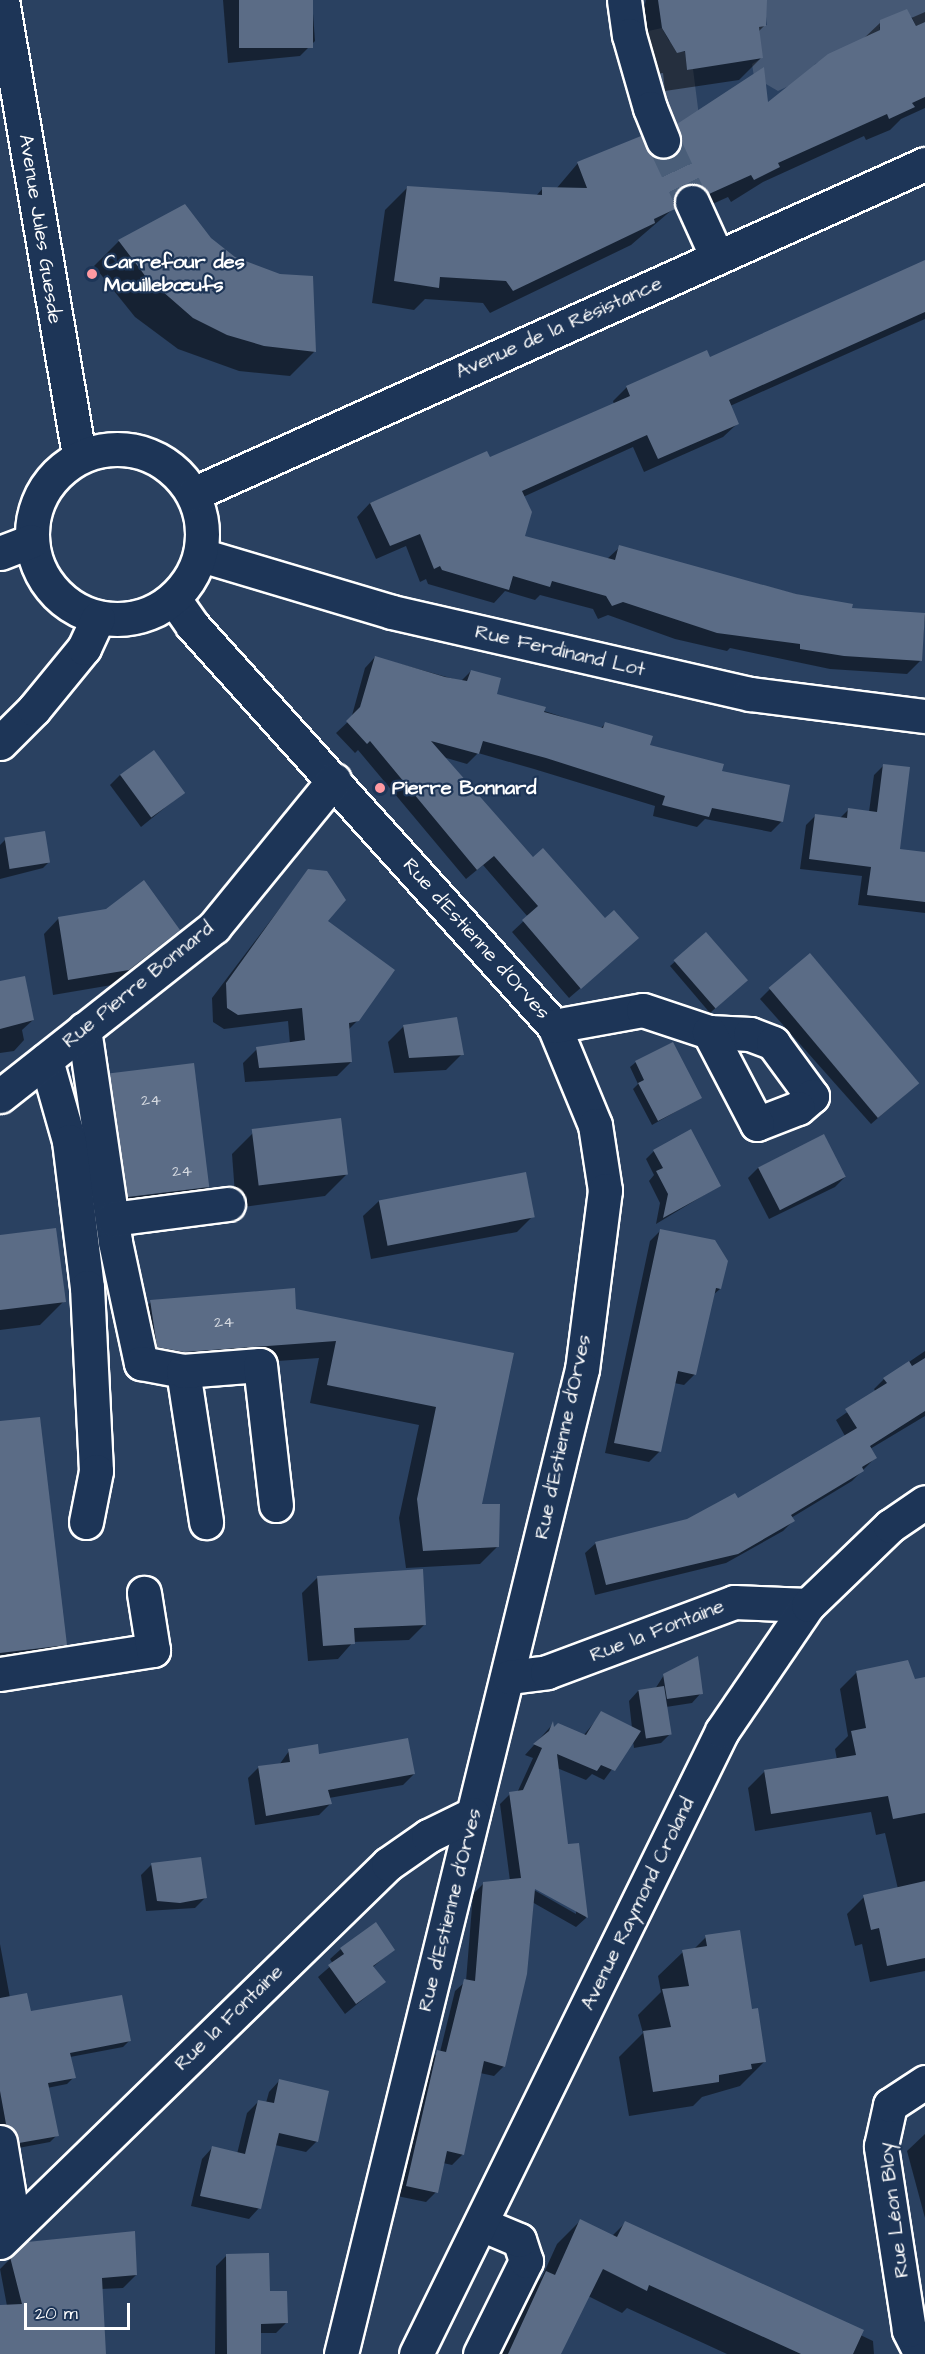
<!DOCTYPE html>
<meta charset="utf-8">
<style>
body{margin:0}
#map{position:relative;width:925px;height:2354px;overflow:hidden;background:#2a4161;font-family:"Architects Daughter",sans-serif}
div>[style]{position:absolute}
.green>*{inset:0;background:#465975}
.shadow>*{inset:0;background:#0007}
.building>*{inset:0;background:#5b6c86;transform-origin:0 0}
.minor-tunnel>*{height:33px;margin-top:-16.5px;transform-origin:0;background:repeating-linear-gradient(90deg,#4a5e79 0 33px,transparent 0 49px)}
.roads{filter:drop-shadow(2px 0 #fff) drop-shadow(-2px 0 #fff) drop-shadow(0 2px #fff) drop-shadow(0 -2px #fff)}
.minor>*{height:33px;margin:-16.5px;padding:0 16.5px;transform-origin:16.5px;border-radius:16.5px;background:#1d3557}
.major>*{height:33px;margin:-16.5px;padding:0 16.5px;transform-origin:16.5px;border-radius:16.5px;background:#1d3557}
.major>.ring{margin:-16.5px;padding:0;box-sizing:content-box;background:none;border:33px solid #1d3557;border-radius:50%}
.dots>*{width:16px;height:16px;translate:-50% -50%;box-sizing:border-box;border:3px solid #1d3557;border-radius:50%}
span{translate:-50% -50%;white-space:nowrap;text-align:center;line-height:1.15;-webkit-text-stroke:4.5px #1d3557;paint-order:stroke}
.number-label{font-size:16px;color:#d6dae1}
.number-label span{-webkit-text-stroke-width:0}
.street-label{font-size:20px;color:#fff}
.poi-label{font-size:20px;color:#fff;font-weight:700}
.left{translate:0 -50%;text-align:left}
.scale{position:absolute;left:24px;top:2303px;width:106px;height:27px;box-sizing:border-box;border:3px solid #fff;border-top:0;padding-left:8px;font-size:18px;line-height:21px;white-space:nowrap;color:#fff;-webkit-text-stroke:4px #1d3557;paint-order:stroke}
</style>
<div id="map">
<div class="green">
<i style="clip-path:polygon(764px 0,925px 0,925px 22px,916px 26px,912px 17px,879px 27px,880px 30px,815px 64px,808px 77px,778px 91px,754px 77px,752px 64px,760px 59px,759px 27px,767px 25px)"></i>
<i style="clip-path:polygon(662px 28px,669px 41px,676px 40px,678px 52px,685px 52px,687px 70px,693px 69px,699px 116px,670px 130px,644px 32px)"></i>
</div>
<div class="shadow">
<i style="clip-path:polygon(223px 0,312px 0,315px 41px,300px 56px,228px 63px)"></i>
<i style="clip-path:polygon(646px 0,763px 0,765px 25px,758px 32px,761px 58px,739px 80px,665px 91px,663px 73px,654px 74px,639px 27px)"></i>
<i style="clip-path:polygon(925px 12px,925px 108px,901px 119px,890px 130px,866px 140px,864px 136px,763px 182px,731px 202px,728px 197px,686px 216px,674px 208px,631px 245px,490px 313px,483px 303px,425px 299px,414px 310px,372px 303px,385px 210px,408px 187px,536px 196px,543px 188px,556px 189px,578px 163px,657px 157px,655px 149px,678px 126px,767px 105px,862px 40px,881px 22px,909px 19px)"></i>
<i style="clip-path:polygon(210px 239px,315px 351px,290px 376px,239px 371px,178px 349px,135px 317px,94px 266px,119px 241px)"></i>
<i style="clip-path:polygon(925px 262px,925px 319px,730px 406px,737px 424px,723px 437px,644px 472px,633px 447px,523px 497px,523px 537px,607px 559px,620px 547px,850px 609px,925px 615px,921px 660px,907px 674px,830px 669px,730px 648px,727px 651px,675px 639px,608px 615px,598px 619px,593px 609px,540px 595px,535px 600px,505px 591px,494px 603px,428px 584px,426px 579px,420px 582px,406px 546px,376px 559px,357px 517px,370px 503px,489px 459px,614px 404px,613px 401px,627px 387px,709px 359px)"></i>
<i style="clip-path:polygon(375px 657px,461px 681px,471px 671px,495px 695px,600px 729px,606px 723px,648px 746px,720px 772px,782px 821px,771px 832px,705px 819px,697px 827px,653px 816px,655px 806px,534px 769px,478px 753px,467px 764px,443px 757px,533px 859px,626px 949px,569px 998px,512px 932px,528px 917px,483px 865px,466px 879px,358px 750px,355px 753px,336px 733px,351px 719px,365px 668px)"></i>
<i style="clip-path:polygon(884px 765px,898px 850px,925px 854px,925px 913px,858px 905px,862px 876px,800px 869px,806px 825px,816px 815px,840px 818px,849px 809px,869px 812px,874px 775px)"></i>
<i style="clip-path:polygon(120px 775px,183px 793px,141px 827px,110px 785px)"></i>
<i style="clip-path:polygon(6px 839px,48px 863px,43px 868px,0 879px,0 845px)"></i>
<i style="clip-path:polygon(308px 871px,358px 1020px,348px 1030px,351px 1062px,337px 1076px,245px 1082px,243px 1063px,257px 1049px,290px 1044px,288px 1021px,224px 1029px,213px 1022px,212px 998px)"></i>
<i style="clip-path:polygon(59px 918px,178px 930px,112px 985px,53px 995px,44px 934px)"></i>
<i style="clip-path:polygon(706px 934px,741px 985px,710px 1013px,670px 966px)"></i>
<i style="clip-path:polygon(0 983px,33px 1020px,22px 1030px,24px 1040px,14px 1051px,0 1053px)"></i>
<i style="clip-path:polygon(770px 989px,907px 1093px,871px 1124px,760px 999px)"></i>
<i style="clip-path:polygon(404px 1026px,462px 1054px,446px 1070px,394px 1073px,388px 1042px)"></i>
<i style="clip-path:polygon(636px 1062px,700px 1098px,652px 1125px,633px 1089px,638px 1084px,630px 1067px)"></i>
<i style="clip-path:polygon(110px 1075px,208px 1187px,191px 1204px,111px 1214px,93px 1092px)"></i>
<i style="clip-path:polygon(253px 1133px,346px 1175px,325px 1196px,236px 1208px,232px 1154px)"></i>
<i style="clip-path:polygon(824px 1136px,845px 1177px,835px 1187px,769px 1219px,748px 1178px,758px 1168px)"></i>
<i style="clip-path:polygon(654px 1151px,719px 1186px,656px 1224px,660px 1203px,649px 1181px,654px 1175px,646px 1159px)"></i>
<i style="clip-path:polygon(379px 1201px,533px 1216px,517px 1232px,371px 1259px,363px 1216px)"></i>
<i style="clip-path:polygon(661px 1230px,720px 1289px,713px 1295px,695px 1374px,684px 1385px,674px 1383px,660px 1451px,649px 1462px,605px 1453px,650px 1241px)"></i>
<i style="clip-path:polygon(0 1237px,64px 1301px,40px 1325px,0 1330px)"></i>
<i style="clip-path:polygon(151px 1302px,295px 1310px,512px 1354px,480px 1505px,498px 1546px,480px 1564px,406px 1568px,399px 1518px,419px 1425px,310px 1403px,319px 1358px,165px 1369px,133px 1320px)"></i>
<i style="clip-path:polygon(925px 1351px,925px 1416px,870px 1449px,875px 1458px,852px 1481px,791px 1518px,793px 1521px,783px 1531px,726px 1563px,595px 1595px,585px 1553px,596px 1543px,688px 1521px,738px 1500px,845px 1436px,836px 1420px,876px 1392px,874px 1389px,884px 1379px)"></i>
<i style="clip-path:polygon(0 1423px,65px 1644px,40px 1669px,0 1674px)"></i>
<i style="clip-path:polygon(422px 1570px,425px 1624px,409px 1640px,353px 1642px,338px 1659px,308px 1661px,302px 1593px,318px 1577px)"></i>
<i style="clip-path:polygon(857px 1672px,914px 1681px,925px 1679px,925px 1971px,870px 1982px,862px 1944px,855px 1946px,847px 1914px,864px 1897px,898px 1889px,885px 1833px,876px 1835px,871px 1812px,755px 1831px,748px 1788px,765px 1771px,837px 1760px,835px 1749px,848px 1736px,840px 1689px)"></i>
<i style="clip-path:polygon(evenodd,664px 1675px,701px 1693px,692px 1703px,666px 1707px,670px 1734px,661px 1743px,634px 1748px,633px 1741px,604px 1780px,592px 1774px,586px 1780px,557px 1768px,567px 1846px,578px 1844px,586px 1918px,576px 1927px,532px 1902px,504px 2066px,494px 2076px,480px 2073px,462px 2155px,452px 2165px,443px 2163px,436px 2192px,426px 2202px,397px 2196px,427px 2061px,440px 2052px,455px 1991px,466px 1981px,473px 1894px,484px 1883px,510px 1881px,500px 1804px,510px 1794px,517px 1793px,533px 1758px,525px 1755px,552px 1725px,552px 1730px,583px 1736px,602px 1713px,632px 1728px,629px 1701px,638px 1691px,655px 1689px,664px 1675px,529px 1884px,576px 1910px,576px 1914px,527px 1886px,529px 1884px)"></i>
<i style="clip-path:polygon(289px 1751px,318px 1755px,414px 1774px,403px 1785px,329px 1798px,330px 1804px,319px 1815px,255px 1825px,248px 1778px,258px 1768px,279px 1765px)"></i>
<i style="clip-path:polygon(151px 1865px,205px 1898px,195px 1908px,146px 1911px,141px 1875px)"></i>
<i style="clip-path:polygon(706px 1937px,751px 2010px,765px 2061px,740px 2086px,702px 2097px,693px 2106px,629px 2116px,619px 2057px,643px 2033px,638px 2015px,661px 1992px,658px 1976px,683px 1952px,693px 1950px)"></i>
<i style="clip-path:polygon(0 1944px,10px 1998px,29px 2013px,130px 2040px,123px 2047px,70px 2057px,74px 2077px,67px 2084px,47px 2088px,57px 2135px,50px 2142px,13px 2149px,0 2131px)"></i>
<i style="clip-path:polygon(341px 1949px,393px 1950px,373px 1967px,384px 1982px,345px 2014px,318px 1977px,333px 1964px,330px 1959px)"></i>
<i style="clip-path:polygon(279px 2081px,317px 2141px,306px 2152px,275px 2145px,259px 2208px,249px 2219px,191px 2206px,202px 2159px,212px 2148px,237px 2154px,247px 2113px,258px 2102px,266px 2103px,269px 2092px)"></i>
<i style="clip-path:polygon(925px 2134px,925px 2218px,907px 2151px)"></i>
<i style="clip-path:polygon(580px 2221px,612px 2236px,625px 2223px,873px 2341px,874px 2354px,727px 2354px,627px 2308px,622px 2313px,588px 2296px,560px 2354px,497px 2354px,523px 2296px,542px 2277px,557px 2244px)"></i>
<i style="clip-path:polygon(227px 2255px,268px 2292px,286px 2323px,276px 2333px,260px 2333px,260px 2354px,215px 2354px,216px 2266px)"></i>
<i style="clip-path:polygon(11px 2258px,136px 2275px,123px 2288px,101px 2289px,104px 2354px,0 2354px,0 2307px,7px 2306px,0 2269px)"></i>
</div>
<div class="building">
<i style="left:239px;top:0;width:74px;height:48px"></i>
<i style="clip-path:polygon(658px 0,767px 0,766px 26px,759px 27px,763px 58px,687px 70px,685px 51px,677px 53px,662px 28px)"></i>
<i style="clip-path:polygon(907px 9px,916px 26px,925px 22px,925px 97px,912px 103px,915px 107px,889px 119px,887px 114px,778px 163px,780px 167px,754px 180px,751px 175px,709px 194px,694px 183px,684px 185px,673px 200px,675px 209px,654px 219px,655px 223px,513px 291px,506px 281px,440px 277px,439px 288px,394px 281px,407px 186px,542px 195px,542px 187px,587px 188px,577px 162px,641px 136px,652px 155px,671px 157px,681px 143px,677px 124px,764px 67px,768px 102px,828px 54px,880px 30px,880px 20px)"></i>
<i style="clip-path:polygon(185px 204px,211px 238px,235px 257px,280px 274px,313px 276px,316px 352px,264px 346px,227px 335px,193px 318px,146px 277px,118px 240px)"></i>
<i style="clip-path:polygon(925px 260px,925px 312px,729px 400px,739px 424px,658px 459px,647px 435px,522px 491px,532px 512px,525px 536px,615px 560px,619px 545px,796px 594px,853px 604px,852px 608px,925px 613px,922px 661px,844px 656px,800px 649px,800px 644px,717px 633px,623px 602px,612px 606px,606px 596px,552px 581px,550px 587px,513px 576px,509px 590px,442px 570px,440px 566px,434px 569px,420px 534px,390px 546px,370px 503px,487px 451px,490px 457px,630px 396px,626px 386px,707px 350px,710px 357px)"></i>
<i style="clip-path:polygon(375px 656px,445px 677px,467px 681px,471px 670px,501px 678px,497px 694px,546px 707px,544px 712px,603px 728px,605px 722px,653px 736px,650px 745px,724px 764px,722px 771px,790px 785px,783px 822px,712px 808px,709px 817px,662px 805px,665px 796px,546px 758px,483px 741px,479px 754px,431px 741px,533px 857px,543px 848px,605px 918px,614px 910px,639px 938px,581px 989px,522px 920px,538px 906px,494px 856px,477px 870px,370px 741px,367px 744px,346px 721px,360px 707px)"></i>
<i style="left:154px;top:750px;width:53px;height:42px;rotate:54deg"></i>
<i style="clip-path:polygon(883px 764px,910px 767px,900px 849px,925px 852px,925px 902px,867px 895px,871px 867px,809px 859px,815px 814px,847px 818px,848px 808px,877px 812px)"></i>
<i style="left:45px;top:831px;width:32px;height:41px;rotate:81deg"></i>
<i style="clip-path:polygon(308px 869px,327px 871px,346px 900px,328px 921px,395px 970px,359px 1021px,349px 1023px,352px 1062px,259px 1068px,256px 1047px,305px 1040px,302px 1008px,238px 1015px,227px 1008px,226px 983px)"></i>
<i style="clip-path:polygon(144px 880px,180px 930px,129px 970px,68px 980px,58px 917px,106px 909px)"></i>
<i style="left:706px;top:932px;width:64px;height:43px;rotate:49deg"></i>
<i style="left:810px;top:953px;width:170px;height:54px;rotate:50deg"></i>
<i style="clip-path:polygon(25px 976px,34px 1020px,0 1029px,0 981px)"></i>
<i style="clip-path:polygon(457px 1017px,464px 1055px,409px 1058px,403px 1025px)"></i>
<i style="clip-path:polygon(673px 1042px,702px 1098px,658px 1121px,638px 1083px,644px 1080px,635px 1061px)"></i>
<i style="left:194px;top:1063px;width:125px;height:86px;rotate:83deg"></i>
<i style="left:341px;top:1118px;width:57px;height:90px;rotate:83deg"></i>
<i style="clip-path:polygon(691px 1129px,721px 1186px,663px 1218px,668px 1194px,656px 1171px,663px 1168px,653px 1150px)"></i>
<i style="left:824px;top:1134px;width:48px;height:74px;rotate:63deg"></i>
<i style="left:526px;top:1172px;width:46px;height:150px;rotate:79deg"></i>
<i style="clip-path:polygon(56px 1228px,66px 1302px,0 1310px,0 1235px)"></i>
<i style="clip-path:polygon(660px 1229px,715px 1240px,728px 1261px,721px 1289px,716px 1288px,696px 1375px,678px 1371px,661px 1452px,614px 1443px)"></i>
<i style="clip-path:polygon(295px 1288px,296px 1309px,514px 1353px,482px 1504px,500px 1504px,499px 1547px,423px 1551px,417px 1499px,436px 1407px,327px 1385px,336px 1341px,184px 1352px,157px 1347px,150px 1300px)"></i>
<i style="clip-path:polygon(925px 1358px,925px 1411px,870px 1446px,877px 1458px,862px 1467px,864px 1471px,791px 1515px,795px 1521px,738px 1554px,606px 1585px,595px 1542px,687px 1519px,735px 1493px,738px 1498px,857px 1428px,845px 1409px,887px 1383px,883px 1378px,909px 1361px,912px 1366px)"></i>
<i style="clip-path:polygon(40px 1417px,67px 1645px,0 1653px,0 1421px)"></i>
<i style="clip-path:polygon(423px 1569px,426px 1625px,354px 1628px,355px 1644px,323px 1646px,317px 1576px)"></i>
<i style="clip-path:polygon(698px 1656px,703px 1694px,667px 1699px,663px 1674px)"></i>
<i style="clip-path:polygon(908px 1660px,915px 1679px,925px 1677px,925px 1813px,893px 1819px,888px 1796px,771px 1814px,764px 1770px,856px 1755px,851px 1731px,866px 1728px,856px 1671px)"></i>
<i style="left:664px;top:1686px;width:49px;height:26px;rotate:81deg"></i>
<i style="clip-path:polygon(601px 1711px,641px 1731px,615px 1771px,601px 1765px,597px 1771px,557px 1754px,568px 1844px,579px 1843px,588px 1918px,535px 1889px,527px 1974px,505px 2067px,484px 2061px,464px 2155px,447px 2151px,438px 2193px,406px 2186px,437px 2050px,446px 2052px,464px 1979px,475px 1981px,483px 1882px,521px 1878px,509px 1792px,523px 1790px,542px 1748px,533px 1744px,549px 1731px,553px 1721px,554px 1727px,558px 1723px,586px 1735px)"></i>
<i style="clip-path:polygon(408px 1738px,415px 1774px,328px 1790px,332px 1804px,266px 1816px,258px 1766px,290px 1762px,288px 1749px,318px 1744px,319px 1754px)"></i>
<i style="clip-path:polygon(201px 1857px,207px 1898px,180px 1903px,157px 1901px,151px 1863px)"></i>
<i style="clip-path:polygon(925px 1881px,925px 1958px,887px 1966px,879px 1928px,871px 1930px,863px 1895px)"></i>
<i style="clip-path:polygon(376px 1922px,395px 1950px,373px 1966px,386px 1982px,356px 2004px,328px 1965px,344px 1954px,340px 1948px)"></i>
<i style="clip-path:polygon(740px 1930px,752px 2009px,758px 2008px,766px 2062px,751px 2064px,752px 2069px,719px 2075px,719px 2082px,653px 2092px,643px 2031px,671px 2027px,662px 1989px,689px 1986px,682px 1950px,707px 1946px,705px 1935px)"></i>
<i style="clip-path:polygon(27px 1993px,31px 2011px,122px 1995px,131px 2041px,70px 2053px,76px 2078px,48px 2083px,59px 2136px,19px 2143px,15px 2131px,6px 2124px,0 2091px,0 1998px)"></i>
<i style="clip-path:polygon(279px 2079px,329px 2091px,318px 2142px,279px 2133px,261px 2209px,200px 2196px,212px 2146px,245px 2154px,258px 2100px,274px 2103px)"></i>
<i style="clip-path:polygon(580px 2219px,617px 2237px,625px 2221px,864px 2330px,853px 2354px,801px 2354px,649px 2285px,647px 2291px,603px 2269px,561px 2354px,508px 2354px,546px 2271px,555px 2275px)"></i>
<i style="clip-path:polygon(135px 2231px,137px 2275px,102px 2278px,106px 2354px,0 2354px,0 2305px,22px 2304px,10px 2257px,27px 2242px)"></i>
<i style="clip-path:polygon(269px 2253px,270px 2291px,287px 2291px,288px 2323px,261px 2324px,261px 2354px,227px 2354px,226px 2254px)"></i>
</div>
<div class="minor-tunnel">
<i style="left:663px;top:140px;width:68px;rotate:64.9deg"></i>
</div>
<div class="roads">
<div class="minor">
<i style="left:624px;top:0;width:35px;rotate:82deg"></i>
<i style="left:629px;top:35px;width:76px;rotate:74deg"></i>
<i style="left:650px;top:108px;width:35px;rotate:68deg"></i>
<i style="left:692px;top:202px;width:60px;rotate:65.6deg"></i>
<i style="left:201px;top:555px;width:199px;rotate:16.6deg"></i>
<i style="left:392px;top:612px;width:367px;rotate:12.9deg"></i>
<i style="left:750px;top:694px;width:176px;rotate:7.2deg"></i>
<i style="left:174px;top:599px;width:32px;rotate:55deg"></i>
<i style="left:192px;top:625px;width:540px;rotate:47.93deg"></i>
<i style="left:554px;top:1026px;width:107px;rotate:67.5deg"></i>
<i style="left:595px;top:1125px;width:66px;rotate:81.3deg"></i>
<i style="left:605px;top:1190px;width:180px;rotate:97.3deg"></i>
<i style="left:582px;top:1369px;width:1014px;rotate:103.75deg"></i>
<i style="left:554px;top:1026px;width:90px;rotate:-10.2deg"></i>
<i style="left:643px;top:1010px;width:70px;rotate:18.4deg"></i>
<i style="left:709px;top:1032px;width:41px;rotate:2.8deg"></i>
<i style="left:750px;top:1034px;width:25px;rotate:21deg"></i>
<i style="left:773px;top:1043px;width:66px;rotate:53.7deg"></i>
<i style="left:812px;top:1096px;width:18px;rotate:139deg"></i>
<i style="left:798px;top:1108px;width:44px;rotate:158.7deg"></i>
<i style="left:757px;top:1124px;width:104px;rotate:-117.6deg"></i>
<i style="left:84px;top:1029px;width:215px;rotate:81.7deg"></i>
<i style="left:115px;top:1242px;width:124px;rotate:77.9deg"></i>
<i style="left:141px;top:1363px;width:43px;rotate:10.8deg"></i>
<i style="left:183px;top:1371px;width:153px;rotate:81.3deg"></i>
<i style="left:46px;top:1060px;width:84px;rotate:74.1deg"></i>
<i style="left:69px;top:1141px;width:147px;rotate:83deg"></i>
<i style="left:87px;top:1287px;width:184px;rotate:87.2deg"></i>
<i style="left:96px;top:1471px;width:52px;rotate:101.1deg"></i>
<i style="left:0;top:1096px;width:273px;rotate:-38.3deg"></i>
<i style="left:214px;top:927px;width:190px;rotate:-50.8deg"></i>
<i style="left:112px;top:1219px;width:117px;rotate:-7.4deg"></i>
<i style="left:183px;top:1371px;width:77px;rotate:-4.5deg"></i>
<i style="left:260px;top:1365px;width:141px;rotate:83.5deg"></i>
<i style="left:0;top:1674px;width:155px;rotate:-8.9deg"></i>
<i style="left:153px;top:1650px;width:58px;rotate:-99deg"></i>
<i style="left:509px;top:1677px;width:38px;rotate:-7deg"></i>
<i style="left:547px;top:1672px;width:200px;rotate:-20.5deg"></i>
<i style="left:734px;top:1602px;width:74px;rotate:2.3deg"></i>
<i style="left:0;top:2142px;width:86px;rotate:80.6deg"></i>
<i style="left:0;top:2242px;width:542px;rotate:-44.25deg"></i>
<i style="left:388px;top:1864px;width:49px;rotate:-35deg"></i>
<i style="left:428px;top:1836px;width:50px;rotate:-26.1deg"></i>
<i style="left:480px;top:2354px;width:104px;rotate:-63.7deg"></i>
<i style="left:526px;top:2261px;width:22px;rotate:-108deg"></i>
<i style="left:519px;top:2240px;width:41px;rotate:-157.2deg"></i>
<i style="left:921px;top:2354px;width:27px;rotate:-117deg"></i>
<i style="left:909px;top:2330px;width:186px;rotate:-98.7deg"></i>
<i style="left:881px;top:2146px;width:42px;rotate:-77.6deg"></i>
<i style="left:890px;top:2105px;width:42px;rotate:-33.3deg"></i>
</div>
<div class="major">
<i style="left:2px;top:0;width:463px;rotate:80.4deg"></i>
<i class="ring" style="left:32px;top:449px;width:137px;height:137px"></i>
<i style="left:193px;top:494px;width:803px;rotate:-24.27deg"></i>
<i style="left:0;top:553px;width:33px;rotate:-21deg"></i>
<i style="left:0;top:743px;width:48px;rotate:-45deg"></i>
<i style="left:34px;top:709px;width:79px;rotate:-50.7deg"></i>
<i style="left:84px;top:648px;width:33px;rotate:-65deg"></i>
<i style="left:416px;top:2354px;width:694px;rotate:-63.84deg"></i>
<i style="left:722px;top:1731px;width:153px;rotate:-55.7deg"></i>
<i style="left:808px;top:1605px;width:114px;rotate:-43.9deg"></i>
<i style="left:890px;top:1526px;width:42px;rotate:-34.4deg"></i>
</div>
</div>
<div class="dots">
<i style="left:92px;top:274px;background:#ff9aa2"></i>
<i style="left:380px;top:788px;background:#ff9aa2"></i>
</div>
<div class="number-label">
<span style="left:151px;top:1100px">24</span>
<span style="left:182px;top:1171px">24</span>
<span style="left:224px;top:1322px">24</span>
</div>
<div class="street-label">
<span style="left:40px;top:229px;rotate:81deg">Avenue Jules Guesde</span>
<span style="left:559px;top:328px;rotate:-24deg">Avenue de la Résistance</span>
<span style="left:560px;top:651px;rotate:13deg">Rue Ferdinand Lot</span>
<span style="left:476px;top:939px;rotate:48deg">Rue d'Estienne d'Orves</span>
<span style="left:138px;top:985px;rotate:-39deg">Rue Pierre Bonnard</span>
<span style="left:563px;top:1437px;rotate:-78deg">Rue d'Estienne d'Orves</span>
<span style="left:657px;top:1631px;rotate:-21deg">Rue la Fontaine</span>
<span style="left:638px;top:1904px;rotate:-64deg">Avenue Raymond Croland</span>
<span style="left:450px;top:1910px;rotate:-76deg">Rue d'Estienne d'Orves</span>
<span style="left:229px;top:2018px;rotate:-44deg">Rue la Fontaine</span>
<span style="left:894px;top:2210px;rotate:-97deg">Rue Léon Bloy</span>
</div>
<div class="poi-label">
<span class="left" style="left:104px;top:274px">Carrefour des<br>Mouillebœufs</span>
<span class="left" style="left:392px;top:788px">Pierre Bonnard</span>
</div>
<div class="scale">20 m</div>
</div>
